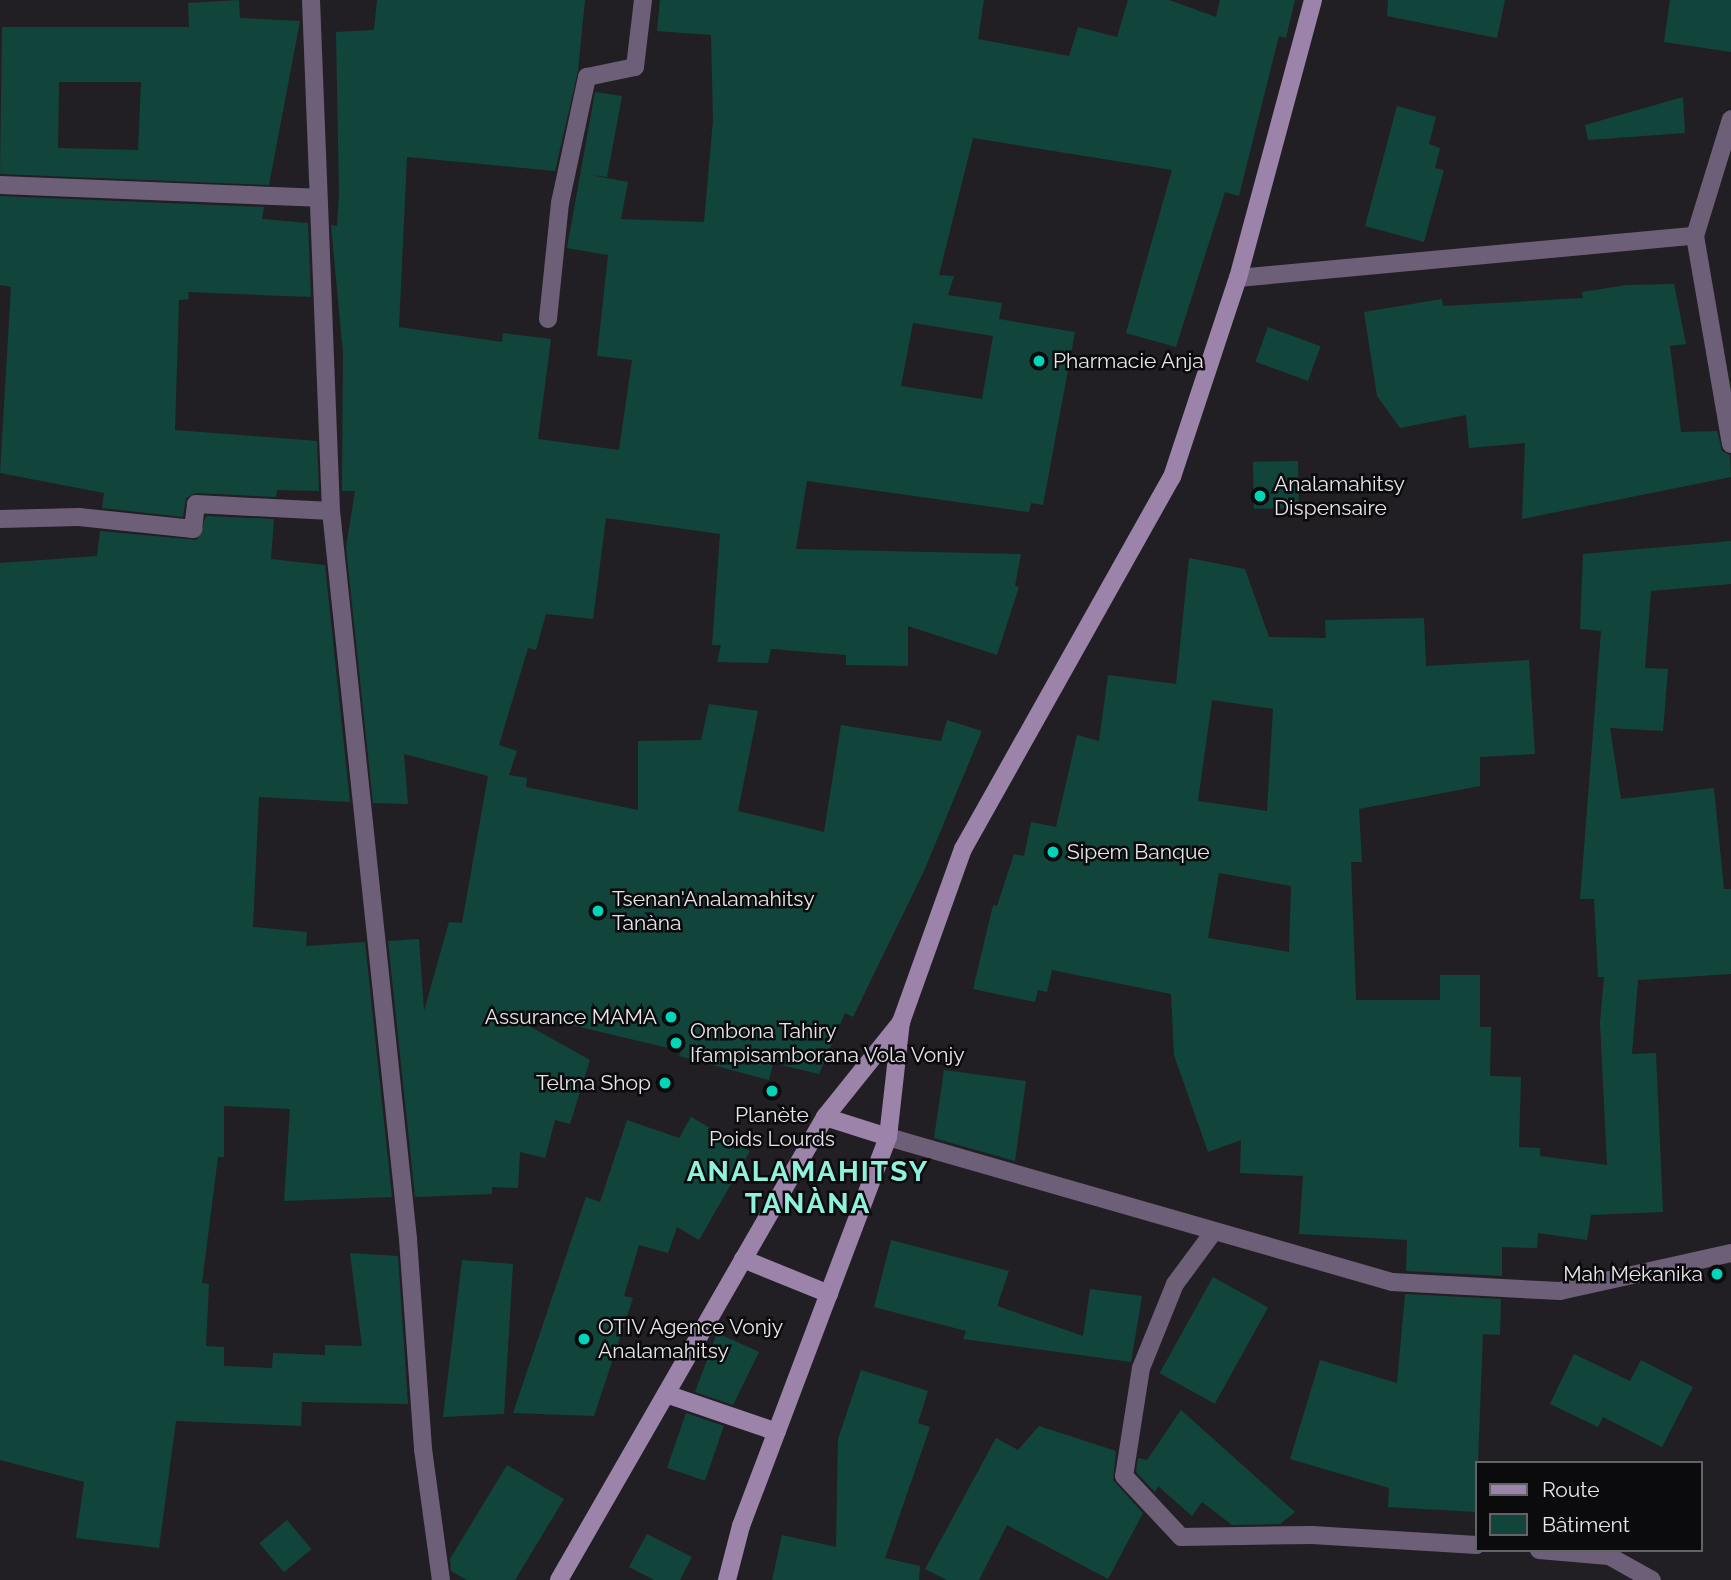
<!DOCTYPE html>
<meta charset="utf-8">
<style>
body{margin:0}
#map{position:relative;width:1731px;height:1580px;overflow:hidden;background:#221f24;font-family:Raleway,sans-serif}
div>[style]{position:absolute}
.building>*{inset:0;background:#11453b;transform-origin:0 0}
.street>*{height:18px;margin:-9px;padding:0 9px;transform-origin:9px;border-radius:9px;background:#6e5f78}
.secondary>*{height:18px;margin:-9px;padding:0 9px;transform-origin:9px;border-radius:9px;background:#9b83aa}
.dots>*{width:19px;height:19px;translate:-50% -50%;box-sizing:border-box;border:4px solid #0b0a0c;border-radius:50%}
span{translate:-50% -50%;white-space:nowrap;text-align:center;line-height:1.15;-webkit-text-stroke:5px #0b0a0c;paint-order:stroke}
.poi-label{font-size:21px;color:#e7e5e8}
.left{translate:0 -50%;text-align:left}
.right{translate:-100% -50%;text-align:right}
.district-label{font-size:28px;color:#8ef2dc;font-weight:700;letter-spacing:2px}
.legend{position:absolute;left:1475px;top:1461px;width:228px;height:91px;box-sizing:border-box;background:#0b0a0c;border:2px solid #636264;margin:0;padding:9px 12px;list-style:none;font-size:21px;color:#e7e5e8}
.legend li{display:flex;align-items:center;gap:14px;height:35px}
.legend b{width:35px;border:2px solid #636264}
</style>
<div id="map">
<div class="building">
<i style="clip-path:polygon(evenodd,239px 0,240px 18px,300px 21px,269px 185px,0 174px,2px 27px,189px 27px,188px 3px,239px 0,59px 82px,141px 82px,138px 150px,58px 148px,59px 82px)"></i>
<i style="clip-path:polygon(evenodd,377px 0,585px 0,578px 71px,555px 171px,407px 157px,399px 327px,502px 342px,503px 333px,551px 339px,538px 439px,619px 450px,632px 360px,597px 356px,608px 255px,567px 248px,595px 92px,622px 96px,607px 177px,590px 175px,628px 182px,621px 219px,704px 222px,713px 120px,711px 35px,657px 31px,660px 0,984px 0,978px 39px,1069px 56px,1078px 27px,1117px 37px,1128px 0,1169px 0,1216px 17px,1220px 0,1295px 0,1286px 38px,1279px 36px,1239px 196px,1225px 192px,1176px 347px,1126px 333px,1172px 170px,973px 138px,939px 275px,954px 276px,948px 295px,1002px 303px,999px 319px,1075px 332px,1043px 505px,1031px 503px,1029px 512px,807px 481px,796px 549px,1021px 554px,1015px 586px,1019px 587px,997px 655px,908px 626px,908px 666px,846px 665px,846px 655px,771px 649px,768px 663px,717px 662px,721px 645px,712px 645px,720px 534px,606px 518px,593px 619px,546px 614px,536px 650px,528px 648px,499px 745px,517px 751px,509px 775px,527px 778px,526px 787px,638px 810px,638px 741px,701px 740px,709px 704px,758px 711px,738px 811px,824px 832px,841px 725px,941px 741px,947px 720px,982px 731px,924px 871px,853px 1017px,845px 1013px,819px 1074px,773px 1063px,769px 1080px,679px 1056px,681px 1051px,525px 1014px,522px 1022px,590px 1060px,570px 1124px,555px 1120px,545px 1158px,520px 1152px,518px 1188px,492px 1187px,492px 1194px,415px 1197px,388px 941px,419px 939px,424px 1011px,449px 922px,462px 923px,488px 776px,404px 754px,408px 804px,373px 803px,346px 547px,355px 491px,342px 491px,343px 353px,331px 225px,337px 226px,339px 193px,336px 32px,374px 30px,377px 0,913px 323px,993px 336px,982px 399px,901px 386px,913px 323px)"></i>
<i style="clip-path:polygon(1388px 0,1505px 0,1497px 38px,1387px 16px)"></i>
<i style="clip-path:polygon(1670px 0,1731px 0,1731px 52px,1664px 42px)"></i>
<i style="clip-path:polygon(1683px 97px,1685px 133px,1588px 140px,1585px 125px)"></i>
<i style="clip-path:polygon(1397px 106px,1436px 117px,1429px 144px,1440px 148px,1435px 168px,1444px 170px,1424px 242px,1365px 226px)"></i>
<i style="clip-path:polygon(0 196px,264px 207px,262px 219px,308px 223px,311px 297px,188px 292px,189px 299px,179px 300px,175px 430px,317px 441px,319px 491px,277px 490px,276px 497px,196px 493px,186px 498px,183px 517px,102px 508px,104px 493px,0 473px,11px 287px,0 285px)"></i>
<i style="clip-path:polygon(1674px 284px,1686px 344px,1670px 346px,1681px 432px,1717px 431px,1722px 451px,1730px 455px,1731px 477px,1522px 519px,1525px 443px,1469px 448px,1466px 415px,1400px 428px,1377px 396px,1364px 312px,1442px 299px,1443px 306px,1583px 298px,1582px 292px,1627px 285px)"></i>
<i style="left:1268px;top:327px;width:56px;height:37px;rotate:20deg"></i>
<i style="left:1298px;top:461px;width:47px;height:45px;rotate:89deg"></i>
<i style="clip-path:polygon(206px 516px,274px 519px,271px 559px,325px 565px,350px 802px,259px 797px,253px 927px,307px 932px,306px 946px,365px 942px,392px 1197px,284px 1201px,290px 1109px,224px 1106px,224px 1157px,218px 1157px,202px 1283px,209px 1284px,206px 1346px,224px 1347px,224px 1366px,272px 1368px,273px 1353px,325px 1355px,325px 1345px,362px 1346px,350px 1253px,398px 1256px,408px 1404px,302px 1402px,301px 1426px,176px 1421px,159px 1548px,76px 1538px,84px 1482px,0 1460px,0 563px,97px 556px,100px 531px,197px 540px)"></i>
<i style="clip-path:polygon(evenodd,1731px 541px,1731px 584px,1651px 591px,1645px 668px,1668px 669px,1663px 731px,1610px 728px,1621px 799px,1714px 788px,1724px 889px,1731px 889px,1731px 974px,1638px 980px,1632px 1054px,1656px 1053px,1663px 1212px,1591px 1215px,1587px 1240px,1538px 1233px,1537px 1248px,1502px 1247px,1502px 1276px,1406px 1271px,1407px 1240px,1299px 1234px,1303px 1176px,1240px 1173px,1241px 1140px,1208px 1152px,1174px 1055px,1171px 994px,1052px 970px,1047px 992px,1038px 990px,1035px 1002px,973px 989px,993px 905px,997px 906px,1014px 854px,1024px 856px,1031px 822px,1056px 827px,1077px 735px,1099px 741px,1108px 675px,1176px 684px,1189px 558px,1245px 569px,1269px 637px,1326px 638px,1325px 620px,1424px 618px,1426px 666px,1529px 660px,1535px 754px,1480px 757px,1480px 786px,1359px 809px,1362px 862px,1351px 862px,1356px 1000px,1440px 1000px,1440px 975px,1480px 975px,1480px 1027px,1491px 1027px,1490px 1076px,1521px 1077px,1519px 1147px,1540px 1148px,1540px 1156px,1607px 1165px,1600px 1023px,1604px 977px,1598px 977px,1594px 899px,1580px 899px,1601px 631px,1580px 629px,1583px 554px,1731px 541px,1212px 700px,1273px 709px,1267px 811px,1198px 801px,1212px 700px,1731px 541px,1219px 873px,1291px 886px,1289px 952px,1208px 938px,1219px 873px)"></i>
<i style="clip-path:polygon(944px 1070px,1026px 1081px,1015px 1161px,934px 1138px)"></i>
<i style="clip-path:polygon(691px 1117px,750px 1151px,699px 1240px,677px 1227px,668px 1253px,639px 1245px,624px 1296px,633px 1298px,594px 1416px,513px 1413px,586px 1197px,600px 1202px,627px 1120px,679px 1138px)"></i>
<i style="clip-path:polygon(891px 1240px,1009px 1271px,997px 1306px,1083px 1336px,1090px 1289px,1142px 1296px,1131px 1362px,963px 1339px,966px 1331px,874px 1307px)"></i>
<i style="clip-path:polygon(462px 1260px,513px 1264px,504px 1414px,443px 1417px)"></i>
<i style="left:1213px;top:1277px;width:63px;height:110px;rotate:29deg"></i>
<i style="clip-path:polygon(1405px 1294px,1501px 1299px,1500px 1335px,1483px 1334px,1476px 1512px,1388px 1507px,1389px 1488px,1290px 1459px,1320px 1360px,1397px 1383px)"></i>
<i style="clip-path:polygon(717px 1333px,759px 1352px,733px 1405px,695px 1392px)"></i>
<i style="clip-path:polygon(1574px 1354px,1630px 1381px,1641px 1360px,1693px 1387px,1662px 1447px,1603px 1417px,1598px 1427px,1550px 1404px)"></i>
<i style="clip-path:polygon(861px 1370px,928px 1391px,918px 1423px,930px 1427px,885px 1558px,920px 1566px,919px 1580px,772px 1580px,782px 1535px,836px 1547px,838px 1439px)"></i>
<i style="clip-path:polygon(1181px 1410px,1295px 1512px,1280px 1524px,1232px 1525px,1202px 1502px,1192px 1516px,1158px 1486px,1155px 1492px,1136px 1472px,1138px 1458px,1147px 1460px)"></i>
<i style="left:686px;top:1413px;width:40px;height:58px;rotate:19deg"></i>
<i style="clip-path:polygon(1039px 1426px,1116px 1451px,1113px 1480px,1143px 1513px,1108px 1579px,1007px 1525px,979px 1580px,947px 1580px,925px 1569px,996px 1438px,1018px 1450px)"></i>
<i style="clip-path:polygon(507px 1465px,564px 1499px,515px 1580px,467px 1580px,451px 1571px,450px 1559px)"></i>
<i style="left:287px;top:1520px;width:38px;height:36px;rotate:50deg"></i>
<i style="clip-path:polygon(647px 1534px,692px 1557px,680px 1580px,654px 1580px,629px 1567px)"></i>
</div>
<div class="street">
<i style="left:311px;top:0;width:511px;rotate:87.76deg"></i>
<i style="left:331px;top:511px;width:732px;rotate:83.96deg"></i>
<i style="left:408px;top:1239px;width:211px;rotate:85.9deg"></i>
<i style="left:423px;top:1449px;width:132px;rotate:82.2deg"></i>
<i style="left:0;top:185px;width:318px;rotate:2.3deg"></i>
<i style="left:1695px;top:236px;width:122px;rotate:-72.9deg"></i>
<i style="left:1238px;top:278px;width:459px;rotate:-5.3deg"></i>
<i style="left:1695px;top:236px;width:211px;rotate:80.2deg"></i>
<i style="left:548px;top:319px;width:117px;rotate:-84.1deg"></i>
<i style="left:560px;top:203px;width:129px;rotate:-77.9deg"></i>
<i style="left:587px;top:77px;width:49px;rotate:-11.8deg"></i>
<i style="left:635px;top:67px;width:67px;rotate:-83.2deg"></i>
<i style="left:0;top:519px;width:79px;rotate:-1.5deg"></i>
<i style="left:79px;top:517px;width:115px;rotate:6deg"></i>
<i style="left:193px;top:529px;width:25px;rotate:-83deg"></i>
<i style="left:196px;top:504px;width:135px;rotate:3deg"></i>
<i style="left:888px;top:1137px;width:524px;rotate:16.05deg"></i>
<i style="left:1392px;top:1282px;width:168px;rotate:3.1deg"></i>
<i style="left:1560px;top:1291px;width:175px;rotate:-12.5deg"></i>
<i style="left:1212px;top:1234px;width:62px;rotate:126.5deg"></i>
<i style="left:1175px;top:1284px;width:91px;rotate:112deg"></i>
<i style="left:1141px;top:1368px;width:109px;rotate:98.9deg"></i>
<i style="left:1124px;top:1476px;width:83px;rotate:46.9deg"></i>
<i style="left:1181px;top:1537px;width:131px;rotate:-0.9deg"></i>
<i style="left:1312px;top:1535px;width:165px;rotate:3.5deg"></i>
<i style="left:1539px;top:1550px;width:70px;rotate:4.9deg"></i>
<i style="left:1609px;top:1556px;width:49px;rotate:29.2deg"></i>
</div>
<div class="secondary">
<i style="left:825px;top:1117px;width:66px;rotate:17.6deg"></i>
<i style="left:743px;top:1259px;width:93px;rotate:22.1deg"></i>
<i style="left:666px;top:1394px;width:117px;rotate:18.9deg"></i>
<i style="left:559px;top:1580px;width:534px;rotate:-60.12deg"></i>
<i style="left:825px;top:1117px;width:122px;rotate:-51.3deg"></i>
<i style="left:727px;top:1580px;width:56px;rotate:-75.5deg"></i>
<i style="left:741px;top:1526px;width:416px;rotate:-69.3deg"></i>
<i style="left:888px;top:1137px;width:116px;rotate:-83.6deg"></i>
<i style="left:901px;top:1022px;width:184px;rotate:-70.3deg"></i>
<i style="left:963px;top:849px;width:427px;rotate:-60.7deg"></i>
<i style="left:1172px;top:477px;width:210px;rotate:-71.7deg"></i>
<i style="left:1238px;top:278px;width:288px;rotate:-74.9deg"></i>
</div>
<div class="dots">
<i style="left:1039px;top:361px;background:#00d5b7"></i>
<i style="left:1260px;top:496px;background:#00d5b7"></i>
<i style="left:1053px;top:852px;background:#00d5b7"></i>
<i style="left:598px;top:911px;background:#00d5b7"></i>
<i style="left:671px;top:1017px;background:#00d5b7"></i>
<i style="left:676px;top:1043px;background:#00d5b7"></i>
<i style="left:665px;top:1083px;background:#00d5b7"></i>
<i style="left:772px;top:1091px;background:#00d5b7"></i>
<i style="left:1717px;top:1274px;background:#00d5b7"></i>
<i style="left:584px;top:1339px;background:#00d5b7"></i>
</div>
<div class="poi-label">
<span class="left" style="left:1053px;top:361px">Pharmacie Anja</span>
<span class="left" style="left:1274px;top:496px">Analamahitsy<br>Dispensaire</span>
<span class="left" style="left:1067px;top:852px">Sipem Banque</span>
<span class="left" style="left:612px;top:911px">Tsenan'Analamahitsy<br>Tanàna</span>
<span class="right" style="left:657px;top:1017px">Assurance MAMA</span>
<span class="left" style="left:690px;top:1043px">Ombona Tahiry<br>Ifampisamborana Vola Vonjy</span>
<span class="right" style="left:651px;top:1083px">Telma Shop</span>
<span style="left:772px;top:1127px">Planète<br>Poids Lourds</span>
<span class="right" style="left:1703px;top:1274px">Mah Mekanika</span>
<span class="left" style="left:598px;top:1339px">OTIV Agence Vonjy<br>Analamahitsy</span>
</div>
<div class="district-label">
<span style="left:808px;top:1188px">ANALAMAHITSY<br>TANÀNA</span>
</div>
<ul class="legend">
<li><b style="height:9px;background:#9b83aa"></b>Route</li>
<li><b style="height:19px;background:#11453b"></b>Bâtiment</li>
</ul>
</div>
